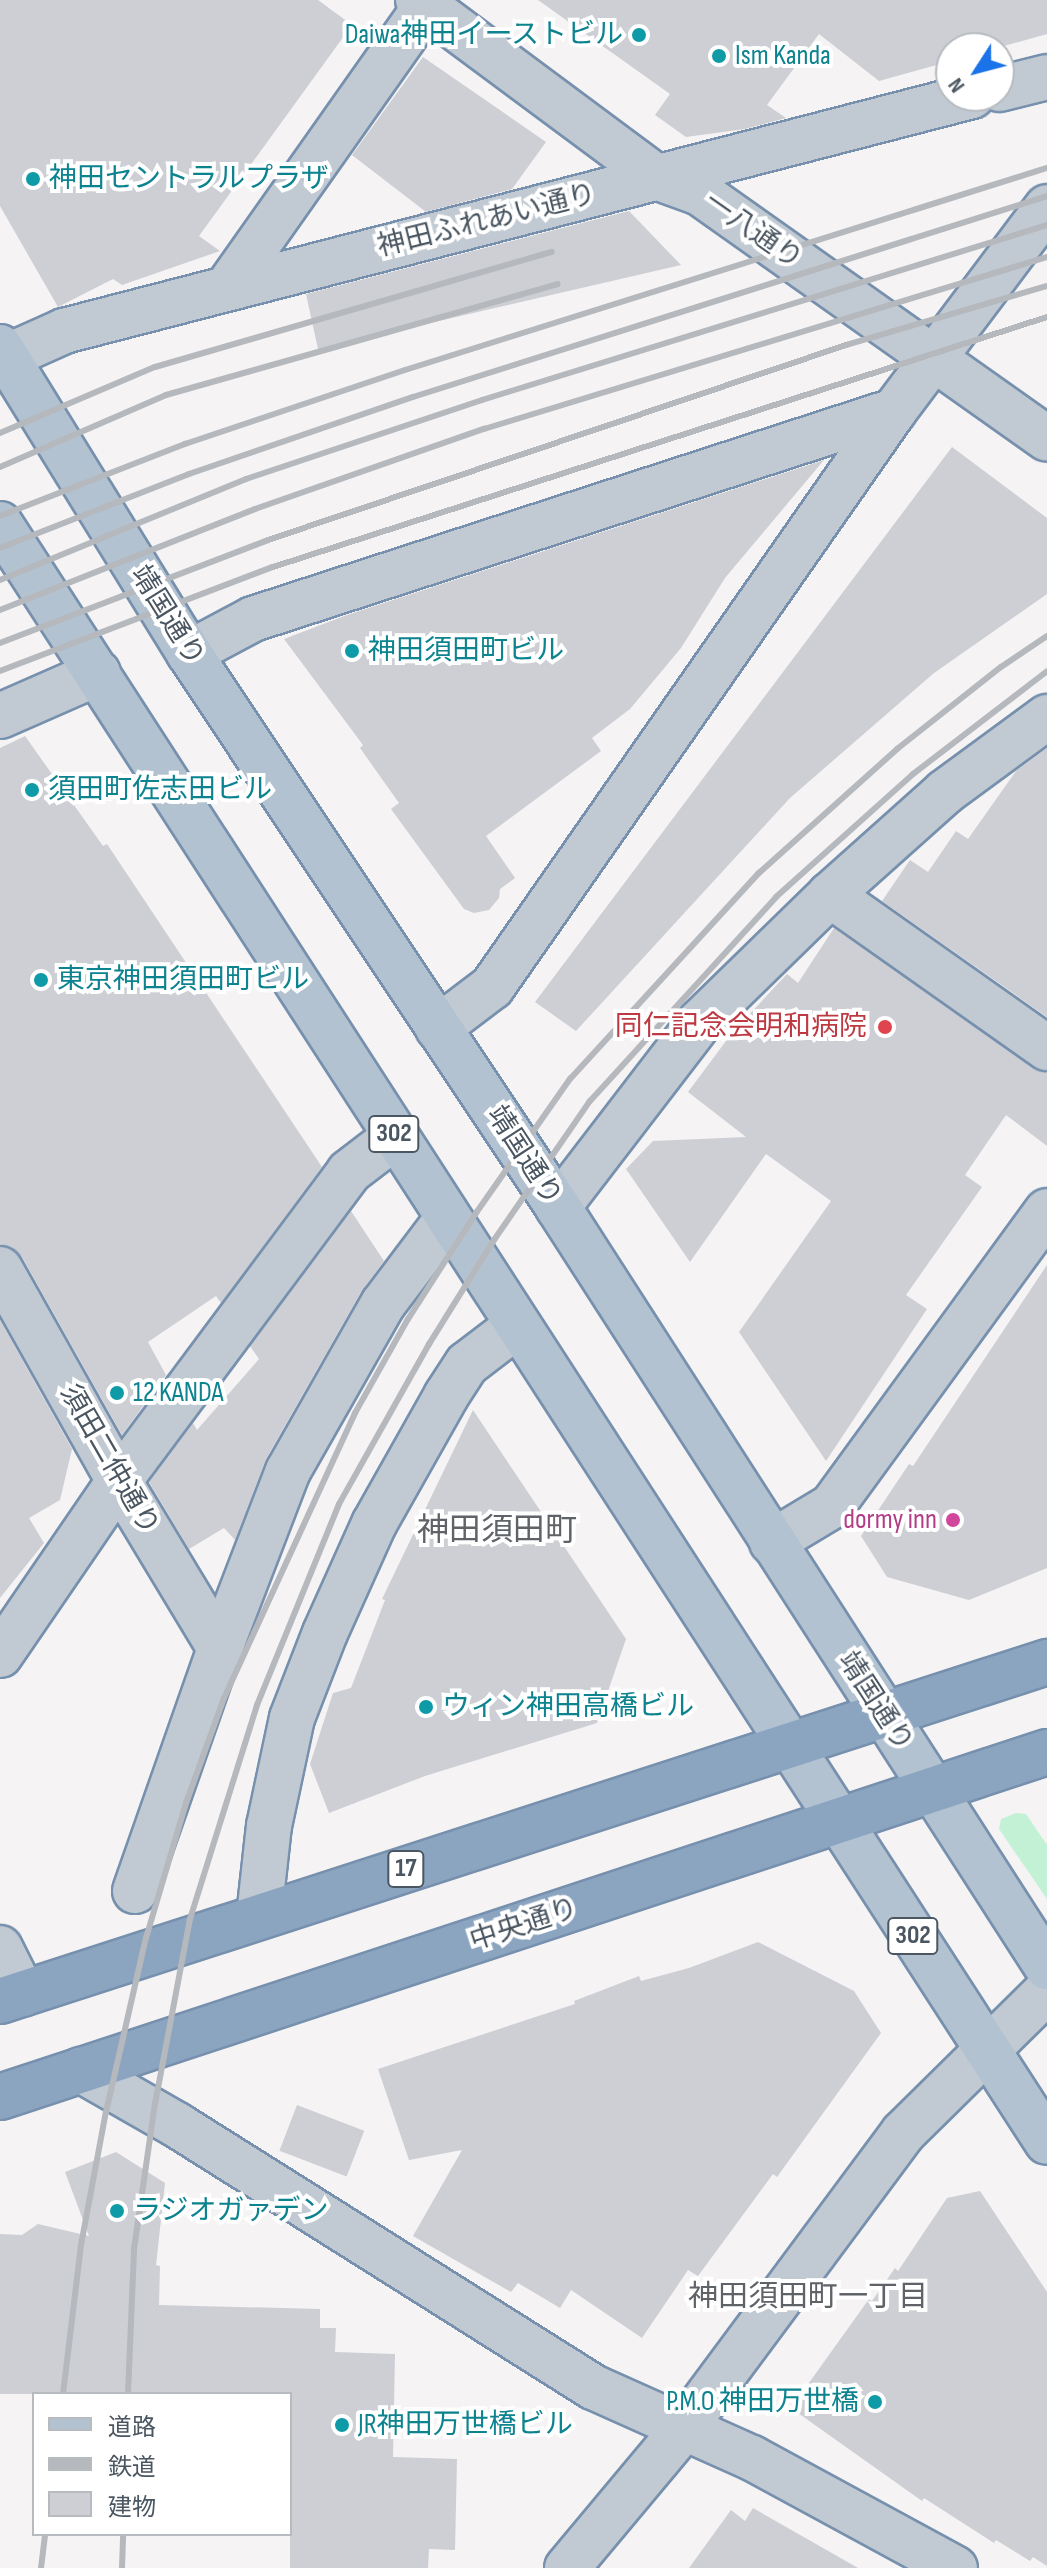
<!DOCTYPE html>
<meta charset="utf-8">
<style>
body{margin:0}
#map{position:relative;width:1047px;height:2568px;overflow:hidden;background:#f5f3f3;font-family:"Sofia Sans Condensed","Noto Sans JP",sans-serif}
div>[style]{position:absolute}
.green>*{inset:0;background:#c3f1d5}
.building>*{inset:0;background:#cdcfd5;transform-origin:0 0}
.roads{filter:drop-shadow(2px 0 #7690ad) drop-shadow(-2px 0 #7690ad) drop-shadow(0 2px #7690ad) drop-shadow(0 -2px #7690ad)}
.minor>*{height:44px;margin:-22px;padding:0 22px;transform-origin:22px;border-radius:22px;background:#c1cad2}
.major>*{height:44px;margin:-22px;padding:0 22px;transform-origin:22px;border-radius:22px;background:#b3c2d1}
.highway>*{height:44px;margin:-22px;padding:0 22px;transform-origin:22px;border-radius:22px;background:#8ba5c1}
.rail>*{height:6px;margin:-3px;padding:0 3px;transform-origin:3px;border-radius:3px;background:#b5b8bd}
.dots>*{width:22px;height:22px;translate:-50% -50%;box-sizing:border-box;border:4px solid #fff;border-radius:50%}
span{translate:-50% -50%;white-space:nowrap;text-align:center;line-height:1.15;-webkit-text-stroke:8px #fff;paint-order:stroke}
.shield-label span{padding:2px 6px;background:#fff;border:2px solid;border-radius:6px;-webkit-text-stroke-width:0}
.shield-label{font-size:26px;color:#4a5661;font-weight:700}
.culture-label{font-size:28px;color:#0d838f}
.right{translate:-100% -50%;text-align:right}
.left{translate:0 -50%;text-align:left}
.street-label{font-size:28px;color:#4a5661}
.health-label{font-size:28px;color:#be3a42}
.hotel-label{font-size:28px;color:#b23c85}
.neighbourhood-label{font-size:30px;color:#5f6368}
.quarter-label{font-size:32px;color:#5f6368}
.legend{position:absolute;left:32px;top:2392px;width:260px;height:144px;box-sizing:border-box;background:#fff;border:2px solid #b7bbc0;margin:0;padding:10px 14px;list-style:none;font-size:24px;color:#4a5661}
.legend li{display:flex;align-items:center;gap:16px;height:40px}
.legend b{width:40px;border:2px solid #b7bbc0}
.north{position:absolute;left:935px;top:32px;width:80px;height:80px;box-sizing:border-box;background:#fff;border:2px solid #b7bbc0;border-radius:50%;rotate:234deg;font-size:22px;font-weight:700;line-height:32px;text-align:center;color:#4a5661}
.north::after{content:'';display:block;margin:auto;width:28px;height:36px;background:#1a73e8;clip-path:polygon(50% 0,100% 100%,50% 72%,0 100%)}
</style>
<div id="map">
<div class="green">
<i style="clip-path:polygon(1016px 1813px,1026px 1814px,1047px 1845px,1047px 1899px,999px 1829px,1001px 1819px)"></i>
</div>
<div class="building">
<i style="clip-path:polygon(0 0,318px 0,352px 25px,199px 236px,220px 251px,122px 285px,113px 279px,58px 307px,0 206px)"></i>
<i style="clip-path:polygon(538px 0,1047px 0,1047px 34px,997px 48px,951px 48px,951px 61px,879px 81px,819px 34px,767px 105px,786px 118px,745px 129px,686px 137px,655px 115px,670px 94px)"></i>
<i style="clip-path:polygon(423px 57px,546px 142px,512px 189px,426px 212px,352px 155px)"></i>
<i style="clip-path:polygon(629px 211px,681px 265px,318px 349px,306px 294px)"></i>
<i style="clip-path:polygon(952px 447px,1047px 518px,1047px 594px,934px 673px,790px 798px,576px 1031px,535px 1002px)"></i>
<i style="clip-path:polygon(824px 460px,725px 578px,681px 648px,630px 709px,592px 738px,601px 751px,486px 836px,515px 878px,500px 889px,499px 898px,489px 910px,474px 913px,464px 909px,391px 809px,399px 803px,360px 748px,363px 745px,284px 639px,347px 615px)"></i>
<i style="clip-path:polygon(25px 736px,103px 846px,107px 844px,322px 1167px,221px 1303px,216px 1296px,148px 1342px,166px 1375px,122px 1435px,22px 1257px,12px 1247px,0 1244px,0 748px)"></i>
<i style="clip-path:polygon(1047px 748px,1047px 1017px,882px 901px,910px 860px,928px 872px,956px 831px,968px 839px,1016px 771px)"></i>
<i style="clip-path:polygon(834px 928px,1033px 1068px,1047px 1073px,1047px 1146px,1006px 1115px,965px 1175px,982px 1187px,906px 1295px,927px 1309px,826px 1461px,739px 1332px,831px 1201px,766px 1154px,690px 1262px,626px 1169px,653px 1141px,746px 1137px,688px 1092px,732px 1033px,787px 974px,798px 983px)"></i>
<i style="clip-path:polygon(351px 1211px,384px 1261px,361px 1292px,266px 1459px,235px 1540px,224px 1528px,189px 1549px,149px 1482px,193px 1423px,197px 1430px,259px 1359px,250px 1346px)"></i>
<i style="clip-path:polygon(1047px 1265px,1047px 1568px,969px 1600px,887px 1577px,861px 1536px,909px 1464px,913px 1466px)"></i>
<i style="clip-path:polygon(0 1320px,72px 1449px,60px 1500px,29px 1518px,44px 1543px,0 1598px)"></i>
<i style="clip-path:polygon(473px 1410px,626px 1639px,597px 1723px,425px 1776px,329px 1813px,310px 1764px,333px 1693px,351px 1688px,385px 1600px,382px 1599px)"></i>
<i style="clip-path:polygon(758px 1942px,854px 1991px,881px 2033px,777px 2177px,773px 2174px,698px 2276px,688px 2270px,642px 2338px,571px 2290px,560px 2308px,518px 2283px,511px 2292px,413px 2236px,462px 2150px,409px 2160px,378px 2069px,575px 2004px,574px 2001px,639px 1976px,641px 1981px,689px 1968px)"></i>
<i style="left:297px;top:2105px;width:72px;height:49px;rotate:21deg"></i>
<i style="clip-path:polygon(116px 2152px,165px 2183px,156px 2265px,160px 2266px,159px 2305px,320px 2309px,320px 2328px,336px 2328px,335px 2352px,395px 2354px,393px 2457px,457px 2459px,455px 2550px,429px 2549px,428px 2568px,290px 2568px,290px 2394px,0 2394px,0 2234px,22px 2235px,38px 2224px,89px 2236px,65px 2172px)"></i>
<i style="clip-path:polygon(980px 2191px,1047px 2292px,1047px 2566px,1033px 2557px,1030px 2561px,996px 2540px,994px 2543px,924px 2498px,922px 2501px,791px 2408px,869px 2299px,872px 2301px,895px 2268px,898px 2271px,947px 2198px)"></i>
<i style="clip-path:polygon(753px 2508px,858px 2568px,689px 2568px,731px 2510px,745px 2521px)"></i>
</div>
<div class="roads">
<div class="minor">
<i style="left:418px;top:0;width:297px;rotate:36.6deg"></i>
<i style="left:656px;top:177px;width:47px;rotate:20deg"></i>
<i style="left:700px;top:193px;width:425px;rotate:35.3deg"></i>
<i style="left:999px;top:89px;width:49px;rotate:-14deg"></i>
<i style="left:227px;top:288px;width:352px;rotate:-54.8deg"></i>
<i style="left:6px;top:357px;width:64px;rotate:-24.1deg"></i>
<i style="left:64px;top:331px;width:938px;rotate:-14.51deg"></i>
<i style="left:189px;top:653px;width:72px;rotate:-28deg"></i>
<i style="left:253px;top:619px;width:674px;rotate:-17.98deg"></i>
<i style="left:0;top:716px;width:107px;rotate:-23.7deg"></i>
<i style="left:830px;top:895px;width:266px;rotate:35.2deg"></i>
<i style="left:438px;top:1028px;width:68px;rotate:-37.2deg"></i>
<i style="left:492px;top:987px;width:702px;rotate:-55.09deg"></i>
<i style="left:894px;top:411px;width:255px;rotate:-53.1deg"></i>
<i style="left:558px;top:1207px;width:233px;rotate:-52.5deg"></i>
<i style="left:700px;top:1022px;width:182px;rotate:-44.3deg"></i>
<i style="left:830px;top:895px;width:154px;rotate:-41.8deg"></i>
<i style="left:945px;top:792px;width:127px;rotate:-36.3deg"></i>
<i style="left:0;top:1269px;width:243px;rotate:60.7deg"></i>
<i style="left:119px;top:1481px;width:197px;rotate:58.9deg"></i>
<i style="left:772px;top:1542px;width:70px;rotate:-31deg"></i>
<i style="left:832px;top:1506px;width:365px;rotate:-53.9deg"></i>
<i style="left:0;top:1655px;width:211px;rotate:-55.6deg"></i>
<i style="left:119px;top:1481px;width:385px;rotate:-53.3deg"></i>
<i style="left:349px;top:1172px;width:59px;rotate:-37.5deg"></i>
<i style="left:135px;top:1891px;width:266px;rotate:-70.7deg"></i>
<i style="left:223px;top:1640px;width:181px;rotate:-69deg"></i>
<i style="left:288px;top:1471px;width:192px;rotate:-60.4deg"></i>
<i style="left:383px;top:1304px;width:108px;rotate:-52.9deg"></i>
<i style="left:259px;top:1916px;width:91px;rotate:-83.7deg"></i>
<i style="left:269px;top:1826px;width:110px;rotate:-78deg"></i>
<i style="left:292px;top:1718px;width:91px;rotate:-68.8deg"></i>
<i style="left:325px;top:1633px;width:120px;rotate:-65.8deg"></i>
<i style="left:374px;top:1524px;width:147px;rotate:-60.6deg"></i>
<i style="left:446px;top:1396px;width:38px;rotate:-57deg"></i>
<i style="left:467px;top:1364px;width:64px;rotate:-37.4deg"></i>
<i style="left:0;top:1948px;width:51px;rotate:63.4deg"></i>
<i style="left:81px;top:2070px;width:111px;rotate:29.8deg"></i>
<i style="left:177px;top:2125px;width:492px;rotate:32.2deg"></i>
<i style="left:593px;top:2387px;width:174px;rotate:24.1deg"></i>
<i style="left:752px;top:2458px;width:231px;rotate:28.5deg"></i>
<i style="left:567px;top:2568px;width:182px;rotate:-50.1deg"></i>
<i style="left:684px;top:2428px;width:367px;rotate:-53.4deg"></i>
<i style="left:903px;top:2133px;width:202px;rotate:-44.6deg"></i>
</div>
<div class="major">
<i style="left:0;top:347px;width:360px;rotate:58.3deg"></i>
<i style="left:189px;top:653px;width:666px;rotate:56.33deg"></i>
<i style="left:558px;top:1207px;width:904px;rotate:57.24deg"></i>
<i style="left:0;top:524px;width:1927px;rotate:57.09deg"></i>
</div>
<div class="highway">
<i style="left:0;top:2001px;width:1101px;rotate:-17.94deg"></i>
<i style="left:0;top:2097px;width:1102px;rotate:-18.24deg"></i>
</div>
</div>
<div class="rail">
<i style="left:0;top:433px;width:168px;rotate:-23.1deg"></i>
<i style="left:155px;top:367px;width:413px;rotate:-16.2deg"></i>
<i style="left:0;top:467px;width:181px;rotate:-23.4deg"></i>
<i style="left:166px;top:395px;width:407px;rotate:-15.8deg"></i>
<i style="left:0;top:516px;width:199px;rotate:-21.3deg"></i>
<i style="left:185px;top:444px;width:232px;rotate:-18.6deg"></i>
<i style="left:405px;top:370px;width:673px;rotate:-17.47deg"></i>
<i style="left:0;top:548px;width:203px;rotate:-21.4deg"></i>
<i style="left:189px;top:474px;width:237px;rotate:-19deg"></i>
<i style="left:413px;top:397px;width:665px;rotate:-17.59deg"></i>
<i style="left:0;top:580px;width:266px;rotate:-22.3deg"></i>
<i style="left:246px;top:479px;width:249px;rotate:-18.5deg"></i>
<i style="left:482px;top:400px;width:591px;rotate:-17.21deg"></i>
<i style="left:0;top:610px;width:274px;rotate:-21.6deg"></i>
<i style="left:255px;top:509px;width:243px;rotate:-19.3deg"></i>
<i style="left:484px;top:429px;width:589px;rotate:-16.99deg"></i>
<i style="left:0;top:643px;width:287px;rotate:-21deg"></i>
<i style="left:268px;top:540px;width:610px;rotate:-18.64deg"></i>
<i style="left:846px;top:345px;width:209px;rotate:-16.4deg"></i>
<i style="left:0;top:671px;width:292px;rotate:-20.9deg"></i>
<i style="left:273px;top:567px;width:813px;rotate:-17.9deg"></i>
<i style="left:63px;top:2394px;width:150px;rotate:-83.1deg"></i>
<i style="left:81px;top:2245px;width:135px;rotate:-79.4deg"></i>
<i style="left:106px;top:2112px;width:179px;rotate:-77.1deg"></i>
<i style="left:146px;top:1938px;width:141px;rotate:-73.5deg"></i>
<i style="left:186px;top:1803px;width:112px;rotate:-70.1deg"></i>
<i style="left:224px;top:1698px;width:314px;rotate:-65.3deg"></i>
<i style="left:355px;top:1413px;width:108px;rotate:-60.6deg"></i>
<i style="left:408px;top:1319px;width:126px;rotate:-57.3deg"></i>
<i style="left:476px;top:1213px;width:164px;rotate:-55deg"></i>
<i style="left:570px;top:1079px;width:280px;rotate:-47.5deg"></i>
<i style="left:759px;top:873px;width:186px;rotate:-41.9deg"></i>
<i style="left:897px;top:749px;width:132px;rotate:-38.3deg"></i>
<i style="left:1001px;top:667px;width:55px;rotate:-34deg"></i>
<i style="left:128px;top:2394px;width:145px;rotate:-87.6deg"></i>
<i style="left:134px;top:2249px;width:147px;rotate:-81.8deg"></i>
<i style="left:155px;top:2104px;width:188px;rotate:-79.3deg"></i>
<i style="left:190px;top:1919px;width:224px;rotate:-72.6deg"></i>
<i style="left:257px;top:1705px;width:217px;rotate:-67.8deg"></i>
<i style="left:339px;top:1504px;width:184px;rotate:-60.6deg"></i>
<i style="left:429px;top:1344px;width:123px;rotate:-58deg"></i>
<i style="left:494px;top:1240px;width:169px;rotate:-55.4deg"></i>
<i style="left:590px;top:1101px;width:276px;rotate:-47.6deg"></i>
<i style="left:776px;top:897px;width:184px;rotate:-41.9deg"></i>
<i style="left:913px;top:774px;width:169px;rotate:-37.5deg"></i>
<i style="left:41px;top:2568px;width:34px;rotate:-83deg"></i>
<i style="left:122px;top:2568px;width:34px;rotate:-88deg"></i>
</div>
<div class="dots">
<i style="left:639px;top:35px;background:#0f9aa8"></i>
<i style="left:719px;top:56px;background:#0f9aa8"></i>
<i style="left:33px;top:179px;background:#0f9aa8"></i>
<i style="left:352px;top:651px;background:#0f9aa8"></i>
<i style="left:32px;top:790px;background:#0f9aa8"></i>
<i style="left:41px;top:980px;background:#0f9aa8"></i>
<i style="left:885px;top:1027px;background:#e0444e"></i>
<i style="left:117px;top:1393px;background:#0f9aa8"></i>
<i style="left:953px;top:1520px;background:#d1479c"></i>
<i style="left:426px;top:1707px;background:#0f9aa8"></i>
<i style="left:117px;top:2211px;background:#0f9aa8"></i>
<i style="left:875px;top:2402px;background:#0f9aa8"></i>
<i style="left:342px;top:2425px;background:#0f9aa8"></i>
</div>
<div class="shield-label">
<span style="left:394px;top:1134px">302</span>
<span style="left:406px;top:1869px">17</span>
<span style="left:913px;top:1936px">302</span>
</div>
<div class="culture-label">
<span class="right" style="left:623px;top:35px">Daiwa神田イーストビル</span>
<span class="left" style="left:735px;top:56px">Ism Kanda</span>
<span class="left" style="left:49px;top:179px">神田セントラルプラザ</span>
<span class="left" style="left:368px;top:651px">神田須田町ビル</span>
<span class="left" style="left:48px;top:790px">須田町佐志田ビル</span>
<span class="left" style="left:57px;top:980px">東京神田須田町ビル</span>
<span class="left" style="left:133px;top:1393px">12 KANDA</span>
<span class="left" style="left:442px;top:1707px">ウィン神田高橋ビル</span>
<span class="left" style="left:133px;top:2211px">ラジオガァデン</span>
<span class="right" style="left:859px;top:2402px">P.M.O 神田万世橋</span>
<span class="left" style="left:358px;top:2425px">JR神田万世橋ビル</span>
</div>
<div class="street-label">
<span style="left:487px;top:221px;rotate:-14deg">神田ふれあい通り</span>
<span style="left:753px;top:231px;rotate:35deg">一八通り</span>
<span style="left:167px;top:616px;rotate:58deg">靖国通り</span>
<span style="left:524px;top:1156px;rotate:57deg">靖国通り</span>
<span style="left:109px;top:1460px;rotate:60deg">須田二仲通り</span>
<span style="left:875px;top:1702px;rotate:57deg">靖国通り</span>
<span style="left:524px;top:1925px;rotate:-18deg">中央通り</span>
</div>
<div class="health-label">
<span class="right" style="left:867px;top:1027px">同仁記念会明和病院</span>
</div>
<div class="hotel-label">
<span class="right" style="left:937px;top:1520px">dormy inn</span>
</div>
<div class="neighbourhood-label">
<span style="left:808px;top:2297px">神田須田町一丁目</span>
</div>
<div class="quarter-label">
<span style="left:497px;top:1531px">神田須田町</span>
</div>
<ul class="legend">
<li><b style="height:10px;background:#b3c2d1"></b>道路</li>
<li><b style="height:10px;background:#b5b8bd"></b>鉄道</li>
<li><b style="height:22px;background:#cdcfd5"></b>建物</li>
</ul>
<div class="north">N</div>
</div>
